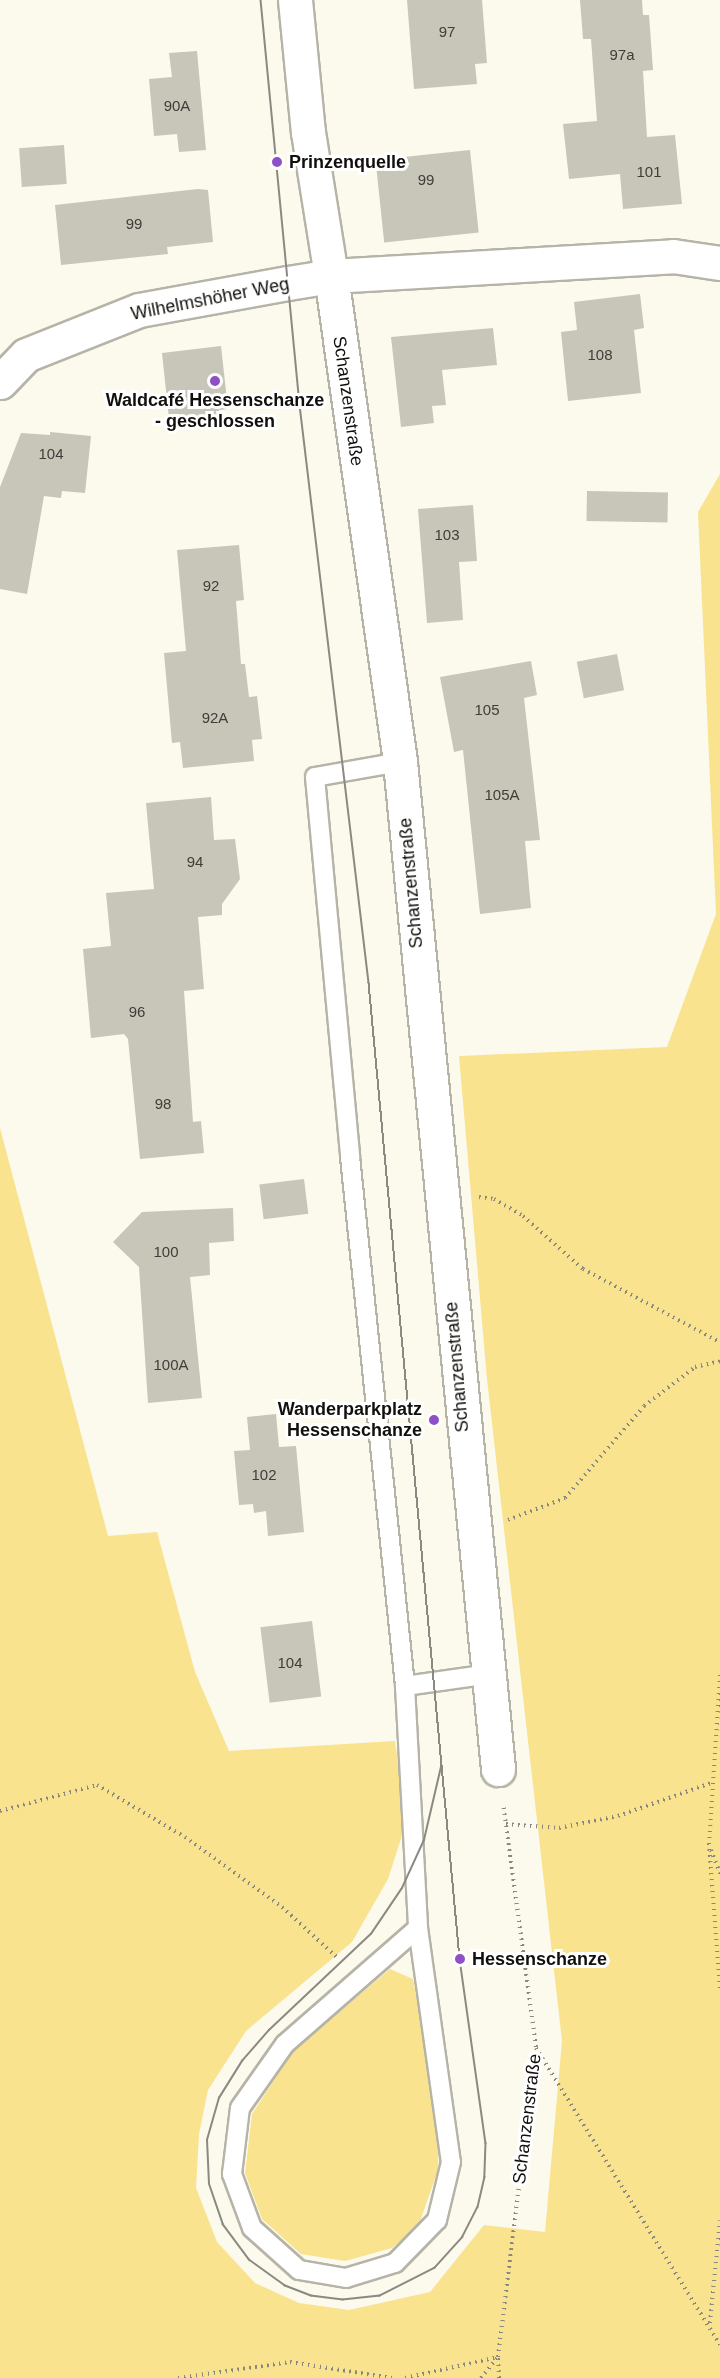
<!DOCTYPE html>
<meta charset="utf-8">
<style>
body{margin:0}
#map{position:relative;width:720px;height:2378px;overflow:hidden;background:#fcf9ed;font-family:Helvetica,sans-serif}
div>[style]{position:absolute}
.green>*{inset:0;background:#f9e38e}
.building>*{inset:0;background:#c8c5b9;transform-origin:0 0}
.path>*{height:4px;margin-top:-2px;transform-origin:0;background:repeating-linear-gradient(90deg,#89877e 0 1.5px,transparent 0 6px)}
.roads{filter:drop-shadow(2px 0 #b6b3a7) drop-shadow(-2px 0 #b6b3a7) drop-shadow(0 2px #b6b3a7) drop-shadow(0 -2px #b6b3a7)}
.service>*{height:18px;margin:-9px;padding:0 9px;transform-origin:9px;border-radius:9px;background:#fff}
.minor>*{height:33px;margin:-16.5px;padding:0 16.5px;transform-origin:16.5px;border-radius:16.5px;background:#fff}
.tertiary>*{height:33px;margin:-16.5px;padding:0 16.5px;transform-origin:16.5px;border-radius:16.5px;background:#fff}
.tram>*{height:1.5px;margin:-0.75px;padding:0 0.75px;transform-origin:0.75px;border-radius:0.75px;background:#8b8981}
.dots>*{width:16px;height:16px;translate:-50% -50%;box-sizing:border-box;border:3px solid #fff;border-radius:50%}
span{translate:-50% -50%;white-space:nowrap;text-align:center;line-height:1.15;-webkit-text-stroke:6px #fff;paint-order:stroke}
.number-label{font-size:15px;color:#3f3d37}
.number-label span{-webkit-text-stroke-width:0}
.poi-label{font-size:18px;color:#11100c;font-weight:700}
.left{translate:0 -50%;text-align:left}
.right{translate:-100% -50%;text-align:right}
.street-label{font-size:18px;color:#11100c}
</style>
<div id="map">
<div class="green">
<i style="clip-path:polygon(720px 474px,720px 2378px,0 2378px,0 1128px,108px 1536px,157px 1532px,195px 1672px,229px 1751px,395px 1741px,406px 1823px,388px 1879px,352px 1942px,246px 2031px,208px 2090px,199px 2134px,196px 2188px,217px 2242px,255px 2283px,299px 2303px,349px 2310px,430px 2292px,484px 2225px,545px 2232px,562px 2041px,487px 1379px,459px 1056px,667px 1047px,716px 914px,698px 512px)"></i>
<i style="clip-path:polygon(390px 1969px,413px 1979px,439px 2118px,438px 2170px,418px 2227px,392px 2248px,345px 2261px,301px 2254px,262px 2219px,245px 2173px,252px 2114px,293px 2051px)"></i>
</div>
<div class="building">
<i style="clip-path:polygon(407px 0,482px 0,487px 63px,475px 64px,477px 84px,414px 89px)"></i>
<i style="clip-path:polygon(580px 0,642px 0,643px 15px,649px 15px,653px 70px,643px 71px,647px 137px,675px 135px,682px 204px,623px 209px,620px 174px,569px 179px,563px 124px,597px 121px,591px 39px,583px 39px)"></i>
<i style="clip-path:polygon(197px 51px,206px 150px,179px 152px,177px 134px,154px 136px,149px 79px,172px 77px,169px 53px)"></i>
<i style="left:64px;top:145px;width:39px;height:45px;rotate:86deg"></i>
<i style="left:470px;top:150px;width:83px;height:95px;rotate:84deg"></i>
<i style="clip-path:polygon(198px 189px,208px 190px,213px 242px,167px 247px,168px 254px,61px 265px,55px 205px)"></i>
<i style="clip-path:polygon(640px 294px,644px 328px,634px 330px,641px 393px,568px 401px,561px 332px,577px 330px,574px 302px)"></i>
<i style="clip-path:polygon(493px 328px,497px 365px,442px 370px,446px 405px,432px 406px,434px 423px,401px 427px,391px 337px)"></i>
<i style="clip-path:polygon(221px 346px,228px 409px,219px 410px,220px 422px,170px 428px,162px 353px)"></i>
<i style="clip-path:polygon(50px 432px,91px 436px,85px 493px,62px 491px,61px 498px,44px 496px,27px 594px,0 589px,0 487px,21px 433px,50px 435px)"></i>
<i style="left:587px;top:491px;width:81px;height:30px;rotate:1deg"></i>
<i style="clip-path:polygon(473px 505px,477px 561px,459px 562px,463px 620px,427px 623px,418px 509px)"></i>
<i style="clip-path:polygon(239px 545px,244px 600px,236px 601px,241px 664px,245px 664px,249px 697px,257px 696px,262px 739px,252px 740px,254px 761px,183px 768px,180px 742px,172px 743px,164px 653px,186px 651px,177px 550px)"></i>
<i style="left:617px;top:654px;width:37px;height:41px;rotate:79deg"></i>
<i style="clip-path:polygon(531px 661px,537px 695px,524px 698px,540px 840px,525px 841px,531px 908px,480px 914px,463px 750px,454px 752px,440px 677px)"></i>
<i style="clip-path:polygon(211px 797px,214px 840px,235px 839px,240px 879px,222px 904px,222px 915px,198px 917px,204px 989px,184px 991px,193px 1122px,201px 1121px,204px 1153px,140px 1159px,128px 1039px,124px 1034px,91px 1038px,83px 949px,111px 946px,106px 893px,154px 889px,146px 803px)"></i>
<i style="left:304px;top:1179px;width:35px;height:45px;rotate:83deg"></i>
<i style="clip-path:polygon(233px 1208px,234px 1241px,209px 1243px,210px 1275px,190px 1277px,202px 1398px,148px 1403px,139px 1267px,113px 1242px,142px 1212px)"></i>
<i style="clip-path:polygon(276px 1414px,279px 1447px,296px 1446px,304px 1532px,268px 1536px,266px 1511px,254px 1513px,253px 1504px,239px 1505px,234px 1451px,250px 1450px,247px 1417px)"></i>
<i style="left:312px;top:1621px;width:76px;height:52px;rotate:83deg"></i>
</div>
<div class="path">
<i style="left:479px;top:1197px;width:15px;rotate:8deg"></i>
<i style="left:494px;top:1199px;width:34px;rotate:30deg"></i>
<i style="left:523px;top:1216px;width:80px;rotate:41.5deg"></i>
<i style="left:583px;top:1269px;width:155px;rotate:28.1deg"></i>
<i style="left:508px;top:1520px;width:61px;rotate:-21.1deg"></i>
<i style="left:565px;top:1498px;width:121px;rotate:-49.3deg"></i>
<i style="left:644px;top:1406px;width:64px;rotate:-37.4deg"></i>
<i style="left:695px;top:1367px;width:26px;rotate:-13deg"></i>
<i style="left:720px;top:1675px;width:168px;rotate:93.7deg"></i>
<i style="left:709px;top:1843px;width:147px;rotate:85.7deg"></i>
<i style="left:0;top:1811px;width:100px;rotate:-15deg"></i>
<i style="left:97px;top:1785px;width:102px;rotate:30.6deg"></i>
<i style="left:185px;top:1837px;width:120px;rotate:35.8deg"></i>
<i style="left:282px;top:1907px;width:77px;rotate:42.4deg"></i>
<i style="left:506px;top:1824px;width:53px;rotate:4.3deg"></i>
<i style="left:559px;top:1828px;width:60px;rotate:-11.5deg"></i>
<i style="left:618px;top:1816px;width:99px;rotate:-19.5deg"></i>
<i style="left:711px;top:1850px;width:26px;rotate:69deg"></i>
<i style="left:536px;top:2048px;width:349px;rotate:58.2deg"></i>
<i style="left:710px;top:2323px;width:103px;rotate:-84.5deg"></i>
<i style="left:178px;top:2378px;width:113px;rotate:-8.1deg"></i>
<i style="left:290px;top:2362px;width:103px;rotate:8.9deg"></i>
<i style="left:405px;top:2378px;width:95px;rotate:-12.7deg"></i>
<i style="left:481px;top:2378px;width:26px;rotate:-51deg"></i>
<i style="left:499px;top:2378px;width:21px;rotate:-93deg"></i>
<i style="left:498px;top:2357px;width:312px;rotate:-83deg"></i>
<i style="left:536px;top:2047px;width:245px;rotate:-97.7deg"></i>
</div>
<div class="roads">
<div class="service">
<i style="left:400px;top:762px;width:86px;rotate:170deg"></i>
<i style="left:315px;top:777px;width:382px;rotate:84.7deg"></i>
<i style="left:350px;top:1157px;width:532px;rotate:84.06deg"></i>
<i style="left:405px;top:1686px;width:86px;rotate:-8deg"></i>
<i style="left:405px;top:1686px;width:242px;rotate:86.9deg"></i>
<i style="left:418px;top:1928px;width:236px;rotate:82deg"></i>
<i style="left:451px;top:2162px;width:60px;rotate:103.6deg"></i>
<i style="left:437px;top:2220px;width:60px;rotate:134.3deg"></i>
<i style="left:395px;top:2263px;width:51px;rotate:163deg"></i>
<i style="left:346px;top:2278px;width:48px;rotate:-170.3deg"></i>
<i style="left:299px;top:2270px;width:63px;rotate:-138.2deg"></i>
<i style="left:252px;top:2228px;width:58px;rotate:-110.3deg"></i>
<i style="left:232px;top:2174px;width:66px;rotate:-83.1deg"></i>
<i style="left:240px;top:2108px;width:78px;rotate:-54.9deg"></i>
<i style="left:285px;top:2044px;width:176px;rotate:-41.1deg"></i>
</div>
<div class="minor">
<i style="left:331px;top:276px;width:491px;rotate:81.9deg"></i>
<i style="left:400px;top:762px;width:1012px;rotate:84.44deg"></i>
<i style="left:0;top:382px;width:37px;rotate:-46deg"></i>
<i style="left:26px;top:355px;width:122px;rotate:-21.7deg"></i>
<i style="left:139px;top:310px;width:151px;rotate:-10.3deg"></i>
<i style="left:288px;top:283px;width:44px;rotate:-9.2deg"></i>
<i style="left:331px;top:276px;width:343px;rotate:-3.3deg"></i>
<i style="left:673px;top:256px;width:48px;rotate:8.5deg"></i>
</div>
<div class="tertiary">
<i style="left:295px;top:0;width:133px;rotate:84.4deg"></i>
<i style="left:308px;top:132px;width:146px;rotate:80.9deg"></i>
</div>
</div>
<div class="tram">
<i style="left:261px;top:0;width:407px;rotate:84.5deg"></i>
<i style="left:300px;top:405px;width:582px;rotate:83.19deg"></i>
<i style="left:369px;top:983px;width:980px;rotate:84.67deg"></i>
<i style="left:460px;top:1959px;width:186px;rotate:82deg"></i>
<i style="left:486px;top:2143px;width:34px;rotate:92deg"></i>
<i style="left:485px;top:2177px;width:31px;rotate:103deg"></i>
<i style="left:478px;top:2207px;width:34px;rotate:117deg"></i>
<i style="left:463px;top:2237px;width:42px;rotate:132.1deg"></i>
<i style="left:435px;top:2268px;width:62px;rotate:153deg"></i>
<i style="left:380px;top:2296px;width:37px;rotate:174deg"></i>
<i style="left:343px;top:2300px;width:32px;rotate:-173deg"></i>
<i style="left:311px;top:2296px;width:28px;rotate:-159deg"></i>
<i style="left:285px;top:2286px;width:44px;rotate:-144.2deg"></i>
<i style="left:249px;top:2260px;width:44px;rotate:-126.6deg"></i>
<i style="left:223px;top:2225px;width:43px;rotate:-108.9deg"></i>
<i style="left:209px;top:2184px;width:44px;rotate:-92.6deg"></i>
<i style="left:207px;top:2140px;width:44px;rotate:-74.1deg"></i>
<i style="left:219px;top:2098px;width:44px;rotate:-58.1deg"></i>
<i style="left:242px;top:2061px;width:41px;rotate:-48.9deg"></i>
<i style="left:269px;top:2030px;width:140px;rotate:-43.3deg"></i>
<i style="left:371px;top:1934px;width:55px;rotate:-56deg"></i>
<i style="left:402px;top:1888px;width:53px;rotate:-65.4deg"></i>
<i style="left:424px;top:1840px;width:75px;rotate:-76.9deg"></i>
</div>
<div class="dots">
<i style="left:277px;top:162px;background:#8d50c6"></i>
<i style="left:215px;top:381px;background:#8d50c6"></i>
<i style="left:434px;top:1420px;background:#8d50c6"></i>
<i style="left:460px;top:1959px;background:#8d50c6"></i>
</div>
<div class="number-label">
<span style="left:447px;top:32px">97</span>
<span style="left:622px;top:55px">97a</span>
<span style="left:177px;top:106px">90A</span>
<span style="left:649px;top:172px">101</span>
<span style="left:426px;top:180px">99</span>
<span style="left:134px;top:224px">99</span>
<span style="left:600px;top:355px">108</span>
<span style="left:51px;top:454px">104</span>
<span style="left:447px;top:535px">103</span>
<span style="left:211px;top:586px">92</span>
<span style="left:487px;top:710px">105</span>
<span style="left:215px;top:718px">92A</span>
<span style="left:502px;top:795px">105A</span>
<span style="left:195px;top:862px">94</span>
<span style="left:137px;top:1012px">96</span>
<span style="left:163px;top:1104px">98</span>
<span style="left:166px;top:1252px">100</span>
<span style="left:171px;top:1365px">100A</span>
<span style="left:264px;top:1475px">102</span>
<span style="left:290px;top:1663px">104</span>
</div>
<div class="poi-label">
<span class="left" style="left:289px;top:162px">Prinzenquelle</span>
<span style="left:215px;top:411px">Waldcafé Hessenschanze<br>- geschlossen</span>
<span class="right" style="left:422px;top:1420px">Wanderparkplatz<br>Hessenschanze</span>
<span class="left" style="left:472px;top:1959px">Hessenschanze</span>
</div>
<div class="street-label">
<span style="left:210px;top:299px;rotate:-11deg">Wilhelmshöher Weg</span>
<span style="left:348px;top:401px;rotate:82deg">Schanzenstraße</span>
<span style="left:411px;top:883px;rotate:-95deg">Schanzenstraße</span>
<span style="left:457px;top:1367px;rotate:-95deg">Schanzenstraße</span>
<span style="left:527px;top:2119px;rotate:-83deg">Schanzenstraße</span>
</div>
</div>
